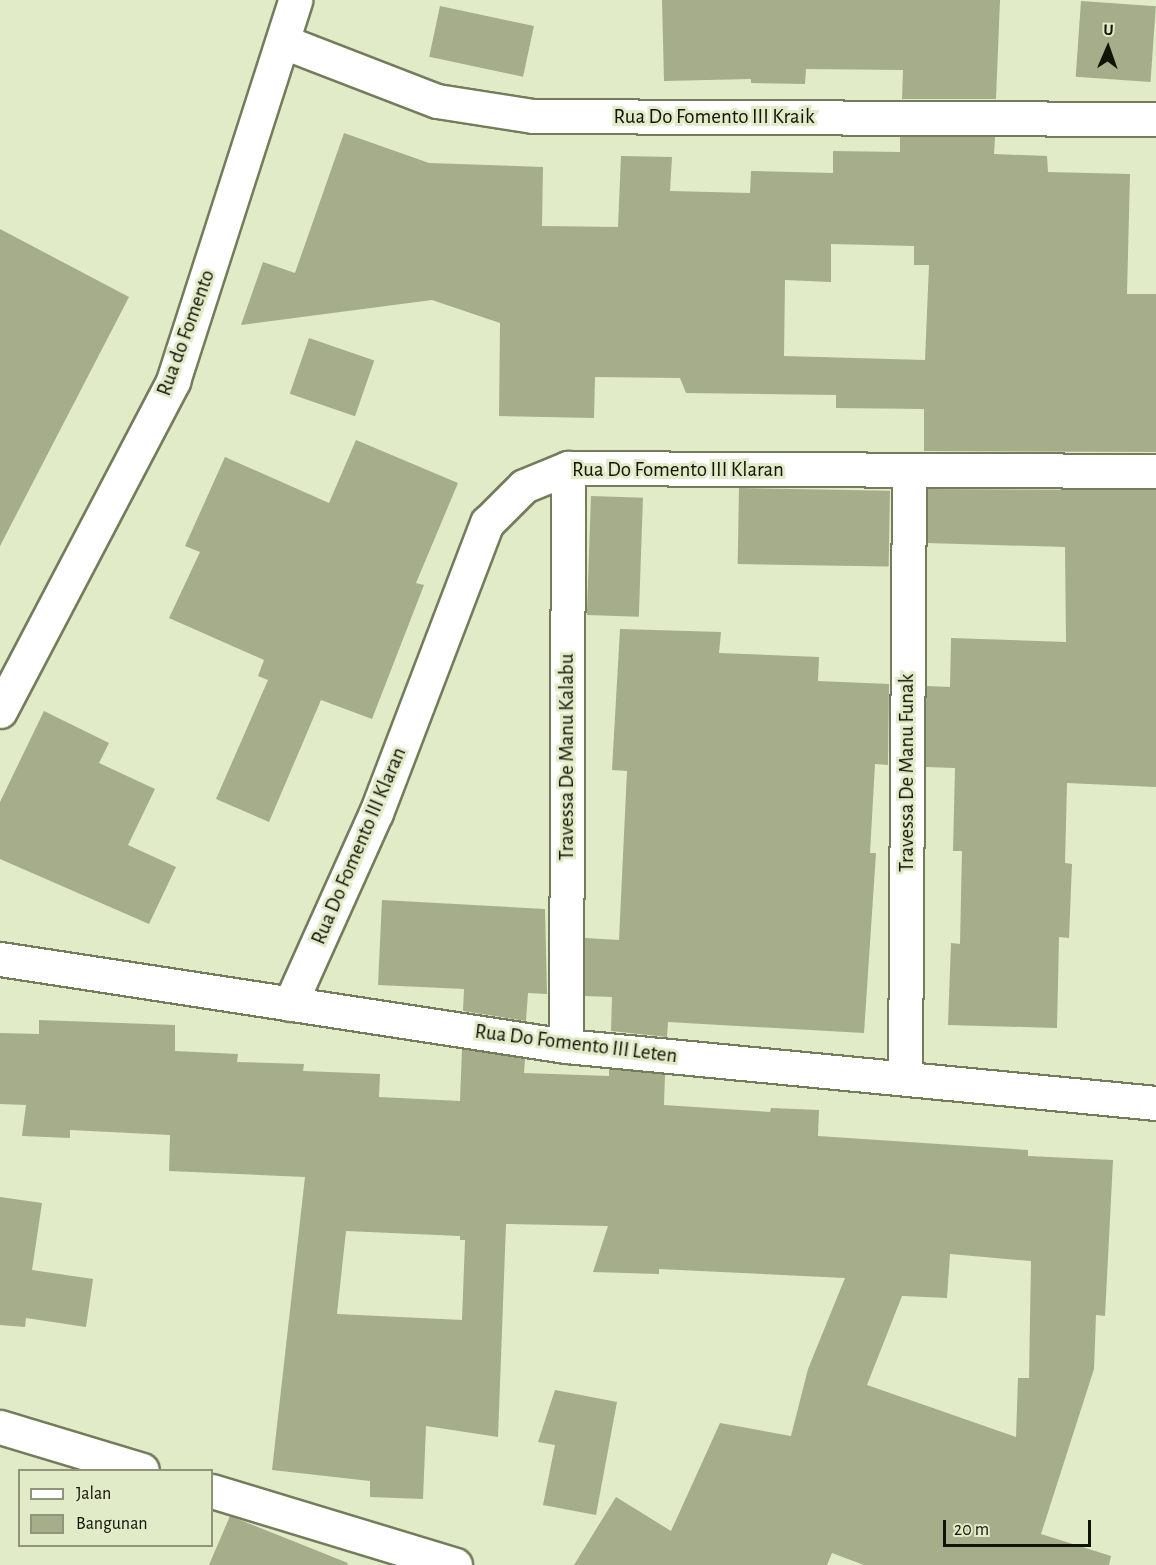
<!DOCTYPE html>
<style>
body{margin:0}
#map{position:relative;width:1156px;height:1565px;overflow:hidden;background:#e1ebc7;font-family:"Alegreya Sans",sans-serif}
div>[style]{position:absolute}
.building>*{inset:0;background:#a5ad8b;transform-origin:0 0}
.roads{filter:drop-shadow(2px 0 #737c5b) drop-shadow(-2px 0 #737c5b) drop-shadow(0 2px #737c5b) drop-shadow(0 -2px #737c5b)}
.minor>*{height:33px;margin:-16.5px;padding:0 16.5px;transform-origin:16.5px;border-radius:16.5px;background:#fff}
.tertiary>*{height:33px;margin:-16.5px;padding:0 16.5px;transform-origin:16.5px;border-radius:16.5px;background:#fff}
span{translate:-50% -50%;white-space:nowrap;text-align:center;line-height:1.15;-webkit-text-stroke:6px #e1ebc7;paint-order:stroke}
.street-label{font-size:21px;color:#111307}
.legend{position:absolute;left:18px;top:1469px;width:195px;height:78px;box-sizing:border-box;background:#e1ebc7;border:2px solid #8e957a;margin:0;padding:8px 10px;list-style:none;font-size:18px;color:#111307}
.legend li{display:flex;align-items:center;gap:12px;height:30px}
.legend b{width:30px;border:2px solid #8e957a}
.north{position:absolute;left:1078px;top:18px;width:60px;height:60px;-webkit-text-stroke:4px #e1ebc7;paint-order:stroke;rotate:2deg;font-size:16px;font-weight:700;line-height:24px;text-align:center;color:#111307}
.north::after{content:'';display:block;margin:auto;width:21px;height:27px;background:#111307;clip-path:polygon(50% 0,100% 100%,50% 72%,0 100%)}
.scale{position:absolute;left:943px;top:1520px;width:148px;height:27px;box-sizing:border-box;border:3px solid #111307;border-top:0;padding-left:8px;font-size:18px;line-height:21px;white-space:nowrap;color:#111307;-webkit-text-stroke:4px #e1ebc7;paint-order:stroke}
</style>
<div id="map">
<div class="building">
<i style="clip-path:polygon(662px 0,1000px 0,996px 99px,902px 99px,903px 70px,806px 69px,805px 84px,751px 83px,751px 79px,664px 81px)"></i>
<i style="left:1081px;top:1px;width:75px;height:76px;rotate:4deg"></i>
<i style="left:440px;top:6px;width:96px;height:52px;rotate:12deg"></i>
<i style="clip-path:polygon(evenodd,344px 133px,429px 163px,543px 167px,542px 226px,618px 227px,621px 156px,672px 157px,670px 191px,750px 193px,751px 171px,833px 173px,833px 151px,900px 152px,900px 137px,995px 137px,994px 154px,1047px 156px,1048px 172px,1130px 174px,1127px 294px,1156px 294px,1156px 452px,924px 451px,924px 409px,836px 408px,836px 395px,686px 393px,680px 378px,595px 377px,594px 418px,499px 416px,500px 323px,432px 300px,241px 325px,263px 262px,295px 273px,344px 133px,831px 244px,914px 246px,914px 265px,929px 265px,925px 360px,784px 356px,785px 280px,831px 282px,831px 244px)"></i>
<i style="clip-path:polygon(0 229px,129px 297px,0 546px)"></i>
<i style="left:309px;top:338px;width:69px;height:59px;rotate:19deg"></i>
<i style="clip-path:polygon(356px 440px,458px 483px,416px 583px,424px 585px,372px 719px,321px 700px,269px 822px,216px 799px,268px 680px,258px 676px,264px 660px,169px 618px,200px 552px,185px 546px,225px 457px,329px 503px)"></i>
<i style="left:739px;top:488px;width:151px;height:76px;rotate:1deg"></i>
<i style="clip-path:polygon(928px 489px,1156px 490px,1156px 787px,1067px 783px,1065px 863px,1072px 864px,1069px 938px,1059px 937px,1057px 1028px,948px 1025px,951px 943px,960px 944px,962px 851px,953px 851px,955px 768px,926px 767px,926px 686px,950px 687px,951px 638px,1066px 642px,1065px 547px,927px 543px)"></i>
<i style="left:591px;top:496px;width:52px;height:119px;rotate:2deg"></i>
<i style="clip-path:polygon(620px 629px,721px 632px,719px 653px,819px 657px,818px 681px,889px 684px,888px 765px,875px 764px,870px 853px,876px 853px,864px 1033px,668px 1022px,667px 1037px,611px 1031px,612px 997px,585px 996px,585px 938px,619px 940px,627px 771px,612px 770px)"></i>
<i style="clip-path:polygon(44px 711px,109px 743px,99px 763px,155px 789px,128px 845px,176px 867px,149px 924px,0 859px,0 802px)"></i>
<i style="clip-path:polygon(382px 900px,545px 909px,547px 994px,528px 993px,526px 1021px,463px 1011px,464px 989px,378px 985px)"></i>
<i style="clip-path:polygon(evenodd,39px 1020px,175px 1025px,175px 1051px,238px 1054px,237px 1062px,304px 1064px,303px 1071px,380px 1074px,379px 1097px,460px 1101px,462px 1049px,525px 1059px,524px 1073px,609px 1076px,609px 1069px,665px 1074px,664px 1105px,770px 1112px,771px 1108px,819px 1110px,818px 1136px,1028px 1150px,1028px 1156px,1113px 1160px,1105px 1316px,1096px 1315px,1094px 1369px,1041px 1534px,1111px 1556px,1109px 1565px,864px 1565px,832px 1553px,827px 1565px,574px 1565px,616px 1497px,671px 1531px,720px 1423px,791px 1436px,808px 1369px,845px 1278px,659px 1269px,659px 1274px,593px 1272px,608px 1226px,506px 1224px,498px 1437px,426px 1426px,423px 1499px,370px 1497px,370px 1481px,272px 1470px,305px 1177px,169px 1171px,170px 1135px,70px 1130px,70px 1138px,22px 1136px,26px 1105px,0 1104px,0 1033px,39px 1034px,39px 1020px,346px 1231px,460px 1236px,460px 1240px,465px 1240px,462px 1320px,337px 1314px,346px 1231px,39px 1020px,950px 1254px,1031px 1261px,1029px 1378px,1018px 1378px,1016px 1437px,867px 1385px,902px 1296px,947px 1298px,950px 1254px)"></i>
<i style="clip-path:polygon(0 1197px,42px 1203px,32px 1270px,93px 1279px,86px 1327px,26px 1318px,25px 1327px,0 1325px)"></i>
<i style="clip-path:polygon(555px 1390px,617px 1402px,596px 1515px,543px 1505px,555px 1445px,538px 1442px)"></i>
<i style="clip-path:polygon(230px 1516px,348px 1563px,347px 1565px,209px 1565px)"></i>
</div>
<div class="roads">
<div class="minor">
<i style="left:284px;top:42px;width:164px;rotate:21.1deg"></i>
<i style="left:437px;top:101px;width:97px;rotate:8.9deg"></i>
<i style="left:533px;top:116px;width:623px;rotate:0.28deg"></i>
<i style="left:0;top:959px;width:573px;rotate:8.74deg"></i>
<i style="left:566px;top:1046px;width:593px;rotate:5.52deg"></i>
<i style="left:290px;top:1004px;width:209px;rotate:-65.8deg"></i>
<i style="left:376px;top:813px;width:311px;rotate:-69.1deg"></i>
<i style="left:487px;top:523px;width:52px;rotate:-45deg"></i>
<i style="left:524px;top:486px;width:48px;rotate:-22.2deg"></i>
<i style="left:568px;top:468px;width:588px;rotate:0.29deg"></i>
<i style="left:566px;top:1046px;width:578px;rotate:-89.8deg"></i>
<i style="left:905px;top:1076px;width:605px;rotate:-89.62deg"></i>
</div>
<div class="tertiary">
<i style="left:0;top:711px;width:373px;rotate:-62.3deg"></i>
<i style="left:173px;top:381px;width:400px;rotate:-72.2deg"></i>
<i style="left:0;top:1427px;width:148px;rotate:16.8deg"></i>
<i style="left:212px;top:1491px;width:254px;rotate:16.9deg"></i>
</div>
</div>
<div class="street-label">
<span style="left:714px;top:117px">Rua Do Fomento III Kraik</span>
<span style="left:186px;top:333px;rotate:-70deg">Rua do Fomento</span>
<span style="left:678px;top:470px">Rua Do Fomento III Klaran</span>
<span style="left:567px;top:757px;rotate:-90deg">Travessa De Manu Kalabu</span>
<span style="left:907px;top:773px;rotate:-90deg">Travessa De Manu Funak</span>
<span style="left:359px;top:846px;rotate:-67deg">Rua Do Fomento III Klaran</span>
<span style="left:576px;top:1044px;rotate:7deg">Rua Do Fomento III Leten</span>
</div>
<ul class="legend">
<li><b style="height:8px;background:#fff"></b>Jalan</li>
<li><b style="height:16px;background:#a5ad8b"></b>Bangunan</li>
</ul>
<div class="north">U</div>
<div class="scale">20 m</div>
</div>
